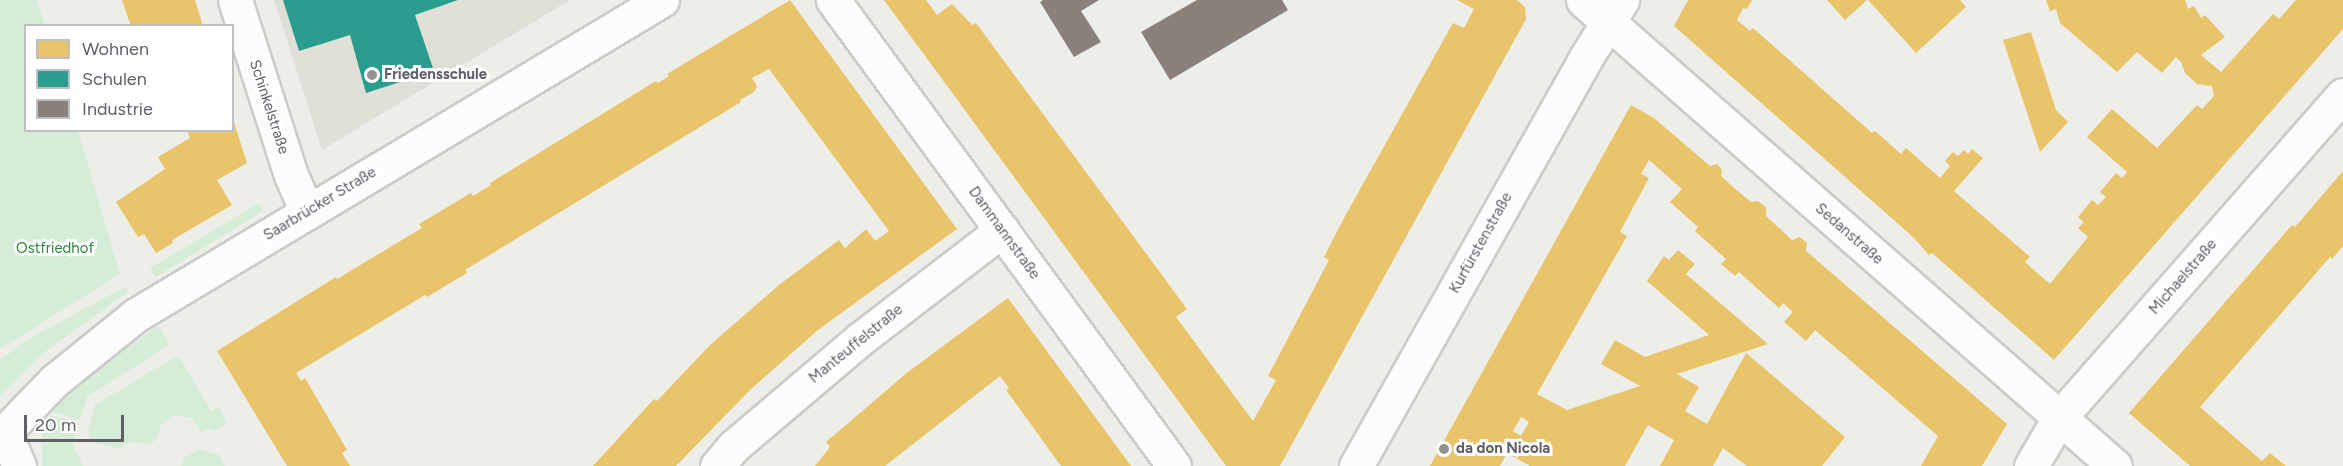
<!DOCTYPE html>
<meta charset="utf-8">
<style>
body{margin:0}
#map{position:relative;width:2343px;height:466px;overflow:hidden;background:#eeeee9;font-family:Figtree,sans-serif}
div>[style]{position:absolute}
.education>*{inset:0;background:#e0dfd8}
.green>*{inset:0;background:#d5ecd6}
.homes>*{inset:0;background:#e9c46a}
.schools>*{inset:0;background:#2a9d8f}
.industry>*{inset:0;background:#8a817c}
.roads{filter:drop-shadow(2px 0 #cbcccb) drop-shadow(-2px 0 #cbcccb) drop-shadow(0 2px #cbcccb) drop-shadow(0 -2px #cbcccb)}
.street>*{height:33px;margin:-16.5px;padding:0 16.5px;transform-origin:16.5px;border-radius:16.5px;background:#fcfcfc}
.secondary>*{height:33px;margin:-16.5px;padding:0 16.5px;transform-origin:16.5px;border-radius:16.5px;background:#fcfcfc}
.dots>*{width:16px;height:16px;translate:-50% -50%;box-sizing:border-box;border:3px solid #fff;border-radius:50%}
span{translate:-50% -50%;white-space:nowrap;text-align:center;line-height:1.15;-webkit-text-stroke:6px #fff;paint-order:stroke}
.poi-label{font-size:15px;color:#5d6067;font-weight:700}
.left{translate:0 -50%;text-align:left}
.street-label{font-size:15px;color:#5d6067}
.park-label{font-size:15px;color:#2e853e}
.legend{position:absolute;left:24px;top:24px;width:210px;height:108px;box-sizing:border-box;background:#fff;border:2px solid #bebfc2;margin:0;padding:8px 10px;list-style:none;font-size:18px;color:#5d6067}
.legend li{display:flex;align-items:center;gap:12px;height:30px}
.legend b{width:30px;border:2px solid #bebfc2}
.scale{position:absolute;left:24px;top:415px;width:100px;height:27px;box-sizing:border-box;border:3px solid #5d6067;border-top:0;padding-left:8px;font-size:18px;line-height:21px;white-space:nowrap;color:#5d6067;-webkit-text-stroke:4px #fff;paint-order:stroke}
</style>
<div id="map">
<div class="education">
<i style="clip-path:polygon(274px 0,570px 0,322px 150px)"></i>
</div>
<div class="green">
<i style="clip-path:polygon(0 0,37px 0,45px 25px,26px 26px,26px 130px,78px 131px,120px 274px,0 349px)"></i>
<i style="clip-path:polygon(259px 203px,263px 211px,156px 277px,150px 268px)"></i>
<i style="clip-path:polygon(125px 287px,129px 291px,42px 354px,0 396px,0 360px,32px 337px)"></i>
<i style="clip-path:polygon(158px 326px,168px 342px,168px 346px,87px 397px,80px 420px,52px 412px,75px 385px)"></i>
<i style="clip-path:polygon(175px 357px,181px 359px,211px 411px,219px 407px,227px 423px,214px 431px,211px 428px,201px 432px,192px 418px,175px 415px,160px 425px,158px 438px,148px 445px,132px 441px,118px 448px,92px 442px,88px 432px,95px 405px)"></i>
<i style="clip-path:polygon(51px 415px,79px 423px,73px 445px,83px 466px,42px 466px,42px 434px)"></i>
<i style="clip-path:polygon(199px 449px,219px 455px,225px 466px,181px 466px,185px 457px)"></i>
</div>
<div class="homes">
<i style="clip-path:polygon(122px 0,195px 0,203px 26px,131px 26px)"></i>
<i style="clip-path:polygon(790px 0,957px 229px,818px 330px,751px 389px,676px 466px,593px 466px,654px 399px,657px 401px,710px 345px,779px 285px,839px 240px,845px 248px,866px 229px,875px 241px,889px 231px,769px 69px,752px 78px,757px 86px,754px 92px,740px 100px,741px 102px,465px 270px,467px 273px,427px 297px,425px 295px,296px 373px,301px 381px,305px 378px,347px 450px,342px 453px,350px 466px,287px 466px,217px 351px,336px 277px,337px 279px,422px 228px,419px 224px,471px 193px,473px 196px,491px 185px,490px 183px,656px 81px,658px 83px,669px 76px,667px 74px)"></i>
<i style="clip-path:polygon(884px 0,926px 0,937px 15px,952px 4px,972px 25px,976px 23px,1187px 309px,1176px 317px,1253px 421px,1276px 380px,1268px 376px,1329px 260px,1324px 257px,1344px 218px,1453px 23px,1464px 28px,1474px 9px,1457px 0,1517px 0,1525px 7px,1526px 19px,1280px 466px,1226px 466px)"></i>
<i style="clip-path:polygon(1688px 0,1752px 0,1747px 9px,1743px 8px,1737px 20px,1750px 31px,1753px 28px,1872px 133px,1875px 131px,1901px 154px,1906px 148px,1940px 178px,1950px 166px,1945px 161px,1953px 152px,1958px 156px,1964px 150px,1968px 154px,1972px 149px,1983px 158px,1954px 191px,2030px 257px,2025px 262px,2050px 284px,2088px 237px,2078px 228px,2084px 222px,2078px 217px,2092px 200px,2098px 205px,2106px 197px,2100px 192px,2116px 173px,2122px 178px,2127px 172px,2087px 137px,2112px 109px,2157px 148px,2197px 105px,2202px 109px,2214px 96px,2212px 86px,2197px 84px,2185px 73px,2181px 62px,2176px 57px,2162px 73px,2137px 52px,2117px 72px,2060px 23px,2056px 9px,2050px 11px,2046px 0,2185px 0,2188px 9px,2194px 6px,2201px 18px,2205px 15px,2225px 37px,2201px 55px,2221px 72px,2273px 14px,2279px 19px,2296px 0,2343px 0,2343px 29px,2054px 360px,1932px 253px,1929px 255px,1913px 237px,1674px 26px)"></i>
<i style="clip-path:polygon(1827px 0,1867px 0,1845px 20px)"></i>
<i style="clip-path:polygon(1868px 0,1960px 0,1966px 7px,1916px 53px)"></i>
<i style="clip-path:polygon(2031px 32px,2056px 110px,2068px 122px,2040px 152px,2003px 40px)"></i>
<i style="clip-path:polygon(evenodd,1631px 105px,1654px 118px,1710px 166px,1717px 164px,1722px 170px,1721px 176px,1733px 187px,1751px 202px,1758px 201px,1766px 207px,1766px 216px,1792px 240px,1800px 237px,1807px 243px,1806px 251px,2007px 424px,1982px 466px,1921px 466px,1938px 436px,1815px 330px,1806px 341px,1784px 322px,1793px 312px,1783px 303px,1779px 308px,1739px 272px,1735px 276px,1721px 264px,1726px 259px,1695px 231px,1698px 227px,1670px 202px,1682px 189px,1649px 160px,1641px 174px,1649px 178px,1620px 232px,1627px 236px,1537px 394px,1567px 410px,1640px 386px,1601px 364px,1615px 340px,1645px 357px,1709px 335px,1647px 281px,1664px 256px,1669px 260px,1678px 250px,1695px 264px,1686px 274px,1768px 344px,1677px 374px,1699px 387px,1685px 411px,1707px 424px,1746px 353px,1845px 437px,1822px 466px,1747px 466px,1723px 448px,1713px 466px,1660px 466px,1674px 440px,1648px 425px,1625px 466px,1530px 466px,1507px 453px,1500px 466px,1430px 466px,1631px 105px,1521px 417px,1529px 422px,1521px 436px,1513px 431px,1521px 417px)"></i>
<i style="clip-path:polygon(233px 119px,247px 163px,217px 180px,232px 205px,172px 240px,173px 243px,156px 253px,144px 234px,138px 237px,116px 202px,165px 169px,158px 157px,190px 138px,187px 130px,232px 130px)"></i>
<i style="clip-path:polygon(2343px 171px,2343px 246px,2332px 259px,2330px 257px,2200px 407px,2262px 461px,2270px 453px,2286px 466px,2190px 466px,2129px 413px,2292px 225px,2295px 227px)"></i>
<i style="clip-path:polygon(1008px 298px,1131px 466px,1061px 466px,1006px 390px,1009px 388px,1000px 376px,885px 466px,815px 466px,830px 447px,826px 442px,908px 372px)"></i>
</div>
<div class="schools">
<i style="clip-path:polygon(283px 0,458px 0,415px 15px,434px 71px,366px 93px,350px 35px,299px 51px)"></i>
</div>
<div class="industry">
<i style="clip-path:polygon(1043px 0,1099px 0,1081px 11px,1101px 42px,1074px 57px,1040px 2px)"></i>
<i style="clip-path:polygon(1197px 0,1282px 0,1288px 10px,1170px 80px,1141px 32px)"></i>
</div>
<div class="roads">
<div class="street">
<i style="left:235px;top:0;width:184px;rotate:72.3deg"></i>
<i style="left:291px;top:175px;width:40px;rotate:66.6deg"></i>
<i style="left:833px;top:0;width:577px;rotate:53.8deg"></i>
<i style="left:1583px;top:0;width:707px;rotate:41.22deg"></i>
<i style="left:5px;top:433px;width:36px;rotate:67deg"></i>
<i style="left:0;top:437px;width:78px;rotate:-46deg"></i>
<i style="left:54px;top:381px;width:105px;rotate:-38.8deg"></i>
<i style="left:136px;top:315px;width:613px;rotate:-30.92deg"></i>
<i style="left:717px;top:466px;width:26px;rotate:-50deg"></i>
<i style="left:734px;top:446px;width:165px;rotate:-40.3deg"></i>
<i style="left:860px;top:339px;width:179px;rotate:-37.5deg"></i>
<i style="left:2031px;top:466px;width:56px;rotate:-59.7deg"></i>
<i style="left:2059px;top:418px;width:430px;rotate:-48.7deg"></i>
</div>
<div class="secondary">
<i style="left:1356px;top:466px;width:467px;rotate:-60.6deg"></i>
<i style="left:1585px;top:59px;width:70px;rotate:-57.9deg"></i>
</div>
</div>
<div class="dots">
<i style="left:372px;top:75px;background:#909294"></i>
<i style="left:1444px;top:449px;background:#909294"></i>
</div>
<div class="poi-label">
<span class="left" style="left:384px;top:75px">Friedensschule</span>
<span class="left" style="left:1456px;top:449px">da don Nicola</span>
</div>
<div class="street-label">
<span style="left:269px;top:107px;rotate:72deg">Schinkelstraße</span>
<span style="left:320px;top:204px;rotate:-31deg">Saarbrücker Straße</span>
<span style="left:1004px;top:233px;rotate:54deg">Dammannstraße</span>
<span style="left:1849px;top:234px;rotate:41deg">Sedanstraße</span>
<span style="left:1481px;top:243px;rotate:-61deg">Kurfürstenstraße</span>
<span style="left:2183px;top:277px;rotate:-49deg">Michaelstraße</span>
<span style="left:856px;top:344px;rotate:-39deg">Manteuffelstraße</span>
</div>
<div class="park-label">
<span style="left:55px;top:249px">Ostfriedhof</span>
</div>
<ul class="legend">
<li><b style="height:16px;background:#e9c46a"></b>Wohnen</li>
<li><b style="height:16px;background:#2a9d8f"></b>Schulen</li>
<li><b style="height:16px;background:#8a817c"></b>Industrie</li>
</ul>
<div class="scale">20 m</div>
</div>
